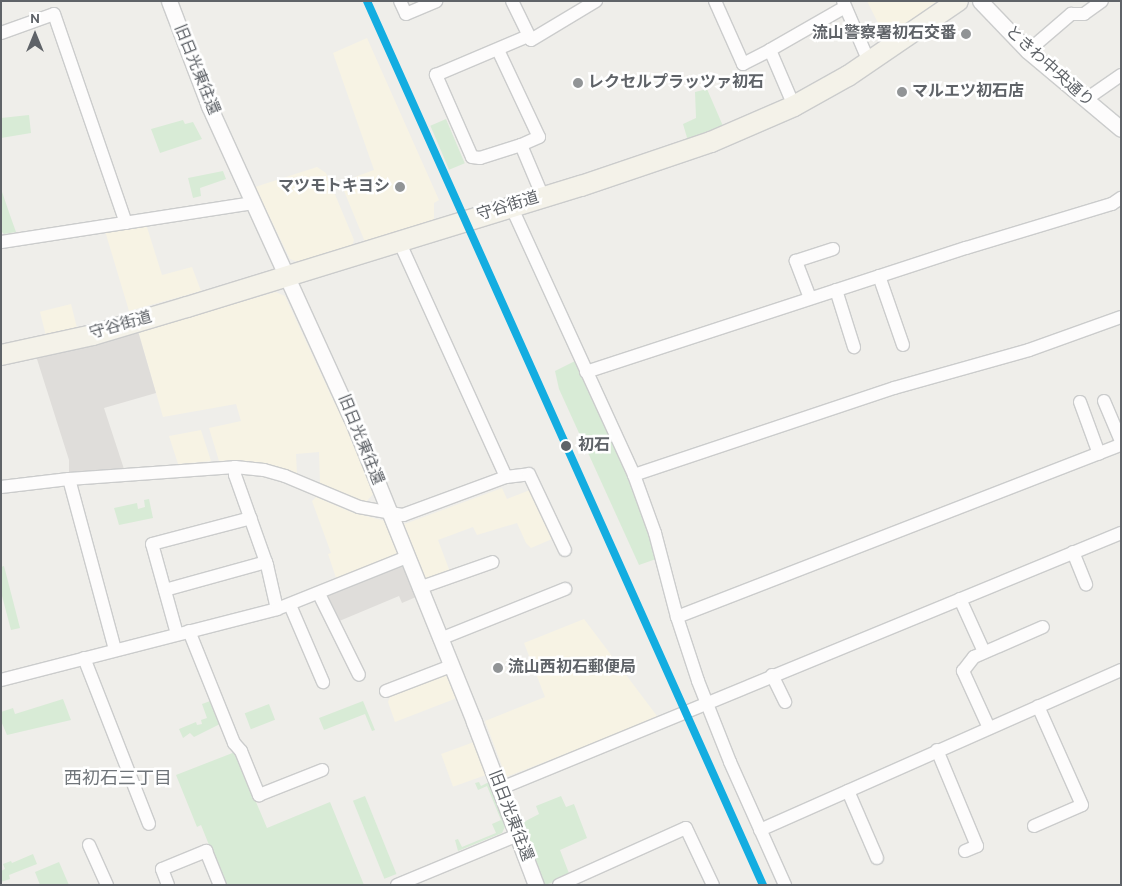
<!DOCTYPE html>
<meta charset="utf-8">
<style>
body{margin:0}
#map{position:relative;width:1122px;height:886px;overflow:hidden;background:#efeeea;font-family:Overpass,"Noto Sans JP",sans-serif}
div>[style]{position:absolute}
.commercial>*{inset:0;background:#f7f3e4;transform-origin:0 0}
.industrial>*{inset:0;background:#dfddda}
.green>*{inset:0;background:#d8ebd6;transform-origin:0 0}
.roads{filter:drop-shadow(1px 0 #cbcccc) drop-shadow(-1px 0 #cbcccc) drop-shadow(0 1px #cbcccc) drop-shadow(0 -1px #cbcccc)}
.minor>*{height:12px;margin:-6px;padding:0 6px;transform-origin:6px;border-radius:6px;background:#fdfcfc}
.tertiary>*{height:15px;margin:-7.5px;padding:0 7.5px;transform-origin:7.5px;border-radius:7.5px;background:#fdfcfc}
.primary>*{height:20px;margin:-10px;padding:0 10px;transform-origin:10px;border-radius:10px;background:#f4f2e9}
.rail-1>*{height:8px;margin:-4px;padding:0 4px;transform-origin:4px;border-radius:4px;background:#13ade1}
.dots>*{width:14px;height:14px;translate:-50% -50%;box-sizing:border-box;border:2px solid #fff;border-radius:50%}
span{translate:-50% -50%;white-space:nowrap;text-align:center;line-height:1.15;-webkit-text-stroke:5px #fff;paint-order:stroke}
.poi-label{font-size:16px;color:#5f6368;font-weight:700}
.right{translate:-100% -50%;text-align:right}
.left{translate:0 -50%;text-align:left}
.street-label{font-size:16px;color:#5f6368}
.stop-label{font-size:16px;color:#5f6368;font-weight:700}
.neighbourhood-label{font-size:18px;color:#70757a}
.frame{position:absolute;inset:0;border:2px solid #5f6368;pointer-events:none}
.north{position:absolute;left:10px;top:10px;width:50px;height:50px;-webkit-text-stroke:4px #fff;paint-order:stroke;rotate:0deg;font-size:14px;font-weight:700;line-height:20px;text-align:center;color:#5f6368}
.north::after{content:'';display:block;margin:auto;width:18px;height:22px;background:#5f6368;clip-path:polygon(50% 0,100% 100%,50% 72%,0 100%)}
</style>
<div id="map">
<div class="commercial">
<i style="clip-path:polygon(867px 1px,941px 1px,886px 39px)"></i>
<i style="clip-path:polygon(367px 38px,439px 200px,434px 203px,434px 221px,365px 242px,342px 186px,352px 178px,374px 170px,333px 53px)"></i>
<i style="clip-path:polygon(317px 167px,326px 173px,354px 240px,352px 246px,298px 262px,290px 259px,255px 187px)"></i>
<i style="clip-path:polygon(146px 224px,162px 275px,192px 267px,201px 291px,129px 311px,105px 231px)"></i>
<i style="clip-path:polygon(276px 292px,285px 296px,335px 404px,338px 400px,374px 493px,366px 502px,348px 497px,320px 484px,319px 452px,296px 454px,297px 474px,267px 465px,238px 460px,219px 461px,209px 428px,241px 421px,236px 404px,163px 417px,138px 331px)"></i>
<i style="left:71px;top:304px;width:25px;height:32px;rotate:76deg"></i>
<i style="clip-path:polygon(201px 430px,211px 461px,178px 464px,169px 436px)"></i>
<i style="clip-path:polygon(502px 488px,507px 499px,530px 490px,552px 539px,531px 548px,526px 543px,517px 523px,477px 535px,473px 527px,438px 540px,450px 572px,428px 580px,423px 578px,402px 525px)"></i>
<i style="clip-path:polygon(316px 497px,351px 512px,385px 521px,399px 553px,397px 557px,337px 581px,328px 554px,331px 553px,312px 501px)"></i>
<i style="clip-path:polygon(584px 619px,657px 716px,640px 725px,506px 777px,485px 721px,545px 697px,524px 643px)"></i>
<i style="clip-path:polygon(443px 674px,448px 676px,457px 698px,395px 722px,388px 702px,391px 694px)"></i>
<i style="left:474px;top:742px;width:35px;height:35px;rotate:70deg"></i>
</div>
<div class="industrial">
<i style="clip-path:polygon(138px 331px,156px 393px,104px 408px,124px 469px,69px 474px,69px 460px,36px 356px)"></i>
<i style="clip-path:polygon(403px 564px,416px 597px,402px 603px,399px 596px,337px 622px,326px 596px)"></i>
</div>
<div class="green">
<i style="clip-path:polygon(707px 89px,723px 126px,688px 141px,683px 124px,696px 118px,695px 92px)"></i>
<i style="clip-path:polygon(29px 115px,31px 133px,1px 138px,1px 118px)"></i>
<i style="left:446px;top:119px;width:48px;height:17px;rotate:67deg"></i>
<i style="clip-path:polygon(183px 120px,185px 124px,193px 122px,202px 139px,160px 153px,151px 129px)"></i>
<i style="clip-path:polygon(223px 171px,226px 179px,200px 188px,201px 196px,193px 198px,188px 178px)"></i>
<i style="clip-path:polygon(1px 189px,11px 218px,16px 232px,4px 234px,1px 231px)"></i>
<i style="clip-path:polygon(575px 361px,629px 475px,651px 534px,656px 559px,639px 565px,559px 389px,555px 371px)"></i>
<i style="clip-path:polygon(149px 499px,153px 518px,119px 525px,114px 508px,137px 503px,138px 509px,145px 507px,144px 500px)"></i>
<i style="clip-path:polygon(4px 566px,20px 628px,11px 630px,1px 592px,1px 567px)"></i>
<i style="clip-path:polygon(63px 699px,71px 720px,7px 735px,1px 721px,1px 712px,13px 708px,15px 714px)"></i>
<i style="clip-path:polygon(213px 700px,220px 724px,194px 737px,190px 733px,183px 738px,179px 729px,196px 722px,197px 725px,202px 724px,201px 720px,207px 718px,202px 704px)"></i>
<i style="clip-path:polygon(363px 701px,375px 730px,372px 731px,365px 714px,324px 730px,319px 718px)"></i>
<i style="left:269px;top:704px;width:17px;height:26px;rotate:69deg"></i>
<i style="clip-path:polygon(235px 752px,267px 828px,330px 802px,364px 885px,225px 885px,201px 825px,197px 827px,176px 775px)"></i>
<i style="clip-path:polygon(479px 782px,481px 786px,489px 782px,506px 825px,502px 833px,458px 851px,455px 840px,458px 839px,462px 847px,496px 833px,492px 824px,501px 820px,487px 786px,478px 790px,475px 783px)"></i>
<i style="left:365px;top:796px;width:84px;height:13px;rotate:68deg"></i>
<i style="clip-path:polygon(561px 796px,566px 807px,574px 804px,587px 838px,560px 850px,570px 876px,545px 885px,520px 824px,539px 814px,536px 806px)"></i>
<i style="clip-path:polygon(33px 854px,37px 864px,9px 875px,10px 879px,1px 882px,1px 871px,5px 869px,3px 864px,11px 861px,12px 863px)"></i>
<i style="clip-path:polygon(59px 862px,69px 885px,40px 885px,35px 872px)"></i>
</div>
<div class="roads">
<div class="minor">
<i style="left:400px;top:1px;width:14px;rotate:65deg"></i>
<i style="left:406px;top:14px;width:33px;rotate:-23deg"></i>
<i style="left:512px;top:1px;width:43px;rotate:64deg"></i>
<i style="left:531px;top:40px;width:76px;rotate:-31deg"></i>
<i style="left:715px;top:1px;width:69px;rotate:66deg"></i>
<i style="left:743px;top:64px;width:30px;rotate:-27deg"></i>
<i style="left:770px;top:50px;width:61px;rotate:66.8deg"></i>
<i style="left:843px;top:1px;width:66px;rotate:66.9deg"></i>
<i style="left:1px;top:33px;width:56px;rotate:-19.7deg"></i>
<i style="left:54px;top:14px;width:221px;rotate:71deg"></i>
<i style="left:498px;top:50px;width:96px;rotate:64.8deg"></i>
<i style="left:539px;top:137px;width:20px;rotate:156deg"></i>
<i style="left:521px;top:145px;width:56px;rotate:67.1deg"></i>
<i style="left:770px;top:50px;width:86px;rotate:-29.8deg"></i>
<i style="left:1028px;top:51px;width:57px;rotate:-40.7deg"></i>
<i style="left:1071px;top:14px;width:13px"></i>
<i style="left:1084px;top:14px;width:22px;rotate:-36deg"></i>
<i style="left:1085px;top:100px;width:44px;rotate:-34.8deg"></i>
<i style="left:521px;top:145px;width:43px;rotate:162.4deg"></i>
<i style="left:480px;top:158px;width:8px;rotate:-173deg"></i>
<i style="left:472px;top:157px;width:90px;rotate:-113.7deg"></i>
<i style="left:436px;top:75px;width:100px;rotate:-23deg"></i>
<i style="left:511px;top:206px;width:296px;rotate:65.4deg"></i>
<i style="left:634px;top:475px;width:62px;rotate:70.1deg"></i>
<i style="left:655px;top:533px;width:87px;rotate:75.3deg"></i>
<i style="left:677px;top:617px;width:67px;rotate:71.8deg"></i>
<i style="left:698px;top:681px;width:87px;rotate:68.4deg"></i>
<i style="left:730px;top:762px;width:135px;rotate:65.9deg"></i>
<i style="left:399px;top:241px;width:259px;rotate:65.6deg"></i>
<i style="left:1px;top:242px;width:254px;rotate:-8.8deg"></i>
<i style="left:879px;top:276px;width:73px;rotate:70.8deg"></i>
<i style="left:836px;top:290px;width:60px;rotate:72.5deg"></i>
<i style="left:810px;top:298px;width:40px;rotate:-111deg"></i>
<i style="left:796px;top:261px;width:39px;rotate:-18deg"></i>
<i style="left:586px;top:372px;width:400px;rotate:-18.1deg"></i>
<i style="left:966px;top:248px;width:152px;rotate:-16.8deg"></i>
<i style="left:1112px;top:204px;width:11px;rotate:-34deg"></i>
<i style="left:1104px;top:401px;width:43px;rotate:67deg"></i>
<i style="left:1080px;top:402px;width:55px;rotate:69.9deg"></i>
<i style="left:235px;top:467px;width:8px;rotate:90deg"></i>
<i style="left:235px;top:475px;width:96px;rotate:70.4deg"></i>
<i style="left:267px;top:565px;width:45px;rotate:77.2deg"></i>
<i style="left:634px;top:475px;width:274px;rotate:-18.5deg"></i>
<i style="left:894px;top:388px;width:140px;rotate:-15.7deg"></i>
<i style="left:1029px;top:350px;width:98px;rotate:-19.7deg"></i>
<i style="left:69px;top:479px;width:177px;rotate:74.9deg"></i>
<i style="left:1px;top:487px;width:68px;rotate:-6.7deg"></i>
<i style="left:69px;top:479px;width:166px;rotate:-4.1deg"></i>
<i style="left:235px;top:467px;width:29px;rotate:6deg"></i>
<i style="left:264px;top:470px;width:22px;rotate:16deg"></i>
<i style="left:285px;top:476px;width:80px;rotate:22.7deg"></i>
<i style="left:359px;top:507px;width:45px;rotate:10.3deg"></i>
<i style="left:403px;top:515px;width:110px;rotate:-20.3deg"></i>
<i style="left:506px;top:477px;width:23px;rotate:-7deg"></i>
<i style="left:529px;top:474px;width:84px;rotate:64.7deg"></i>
<i style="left:1073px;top:552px;width:35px;rotate:68deg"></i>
<i style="left:419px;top:588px;width:78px;rotate:-19.4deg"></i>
<i style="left:165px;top:590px;width:105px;rotate:-15.5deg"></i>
<i style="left:319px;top:594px;width:90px;rotate:63.7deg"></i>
<i style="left:960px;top:599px;width:58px;rotate:65.6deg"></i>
<i style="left:290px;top:605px;width:84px;rotate:66.8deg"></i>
<i style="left:677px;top:617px;width:476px;rotate:-21.2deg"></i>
<i style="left:189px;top:631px;width:121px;rotate:68.1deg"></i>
<i style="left:234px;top:743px;width:11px;rotate:49deg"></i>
<i style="left:241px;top:751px;width:48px;rotate:67.8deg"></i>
<i style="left:259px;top:795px;width:68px;rotate:-21.6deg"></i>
<i style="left:177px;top:634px;width:93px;rotate:-105.5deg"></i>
<i style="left:152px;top:544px;width:102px;rotate:-14.7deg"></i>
<i style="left:440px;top:639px;width:135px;rotate:-21.8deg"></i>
<i style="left:84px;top:658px;width:178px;rotate:68.6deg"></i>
<i style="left:772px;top:675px;width:30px;rotate:64deg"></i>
<i style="left:1px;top:680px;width:285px;rotate:-14.4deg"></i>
<i style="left:277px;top:609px;width:140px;rotate:-21.8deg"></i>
<i style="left:386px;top:691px;width:70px;rotate:-21deg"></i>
<i style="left:989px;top:728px;width:63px;rotate:-114.5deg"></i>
<i style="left:963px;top:671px;width:18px;rotate:-52deg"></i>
<i style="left:974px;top:657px;width:75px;rotate:-23.5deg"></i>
<i style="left:937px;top:750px;width:104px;rotate:67.4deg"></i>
<i style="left:977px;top:846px;width:13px;rotate:157deg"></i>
<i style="left:499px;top:789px;width:673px;rotate:-22.37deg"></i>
<i style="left:848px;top:791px;width:73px;rotate:66.6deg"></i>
<i style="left:1034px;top:826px;width:52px;rotate:-23.6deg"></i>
<i style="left:1082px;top:805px;width:108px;rotate:-114deg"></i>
<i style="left:760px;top:830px;width:395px;rotate:-23.9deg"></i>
<i style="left:89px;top:845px;width:44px;rotate:65.8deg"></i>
<i style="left:168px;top:885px;width:17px;rotate:-111deg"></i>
<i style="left:162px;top:869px;width:48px;rotate:-22.2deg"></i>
<i style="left:206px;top:851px;width:37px;rotate:68deg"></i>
<i style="left:397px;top:885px;width:131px;rotate:-22.5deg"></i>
<i style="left:559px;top:885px;width:139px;rotate:-24.2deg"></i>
<i style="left:686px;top:828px;width:63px;rotate:64.7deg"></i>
</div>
<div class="tertiary">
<i style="left:169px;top:1px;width:112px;rotate:69.1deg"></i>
<i style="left:209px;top:106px;width:342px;rotate:65.5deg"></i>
<i style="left:351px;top:417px;width:329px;rotate:68deg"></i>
<i style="left:474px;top:722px;width:174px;rotate:69.2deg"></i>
<i style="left:980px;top:1px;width:69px;rotate:46.2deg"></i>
<i style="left:1028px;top:51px;width:121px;rotate:40deg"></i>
</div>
<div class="primary">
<i style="left:1px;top:355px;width:94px;rotate:-12.3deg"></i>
<i style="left:93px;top:335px;width:98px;rotate:-16.6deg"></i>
<i style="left:187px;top:307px;width:412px;rotate:-17.1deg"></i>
<i style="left:581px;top:186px;width:137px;rotate:-18.7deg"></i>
<i style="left:711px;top:142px;width:90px;rotate:-23.4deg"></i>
<i style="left:794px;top:106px;width:62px;rotate:-29.1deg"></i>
<i style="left:848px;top:76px;width:133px;rotate:-34.3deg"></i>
</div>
</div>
<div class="rail-1">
<i style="left:367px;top:1px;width:969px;rotate:65.87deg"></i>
</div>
<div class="dots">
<i style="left:966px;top:34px;background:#919496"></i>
<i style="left:578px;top:83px;background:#919496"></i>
<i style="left:902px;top:92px;background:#919496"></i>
<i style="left:400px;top:187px;background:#919496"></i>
<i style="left:566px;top:446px;background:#5f6368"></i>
<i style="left:498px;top:668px;background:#919496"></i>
</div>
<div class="poi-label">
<span class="right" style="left:956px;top:34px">流山警察署初石交番</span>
<span class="left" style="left:588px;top:83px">レクセルプラッツァ初石</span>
<span class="left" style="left:912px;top:92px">マルエツ初石店</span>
<span class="right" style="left:390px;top:187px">マツモトキヨシ</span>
<span class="left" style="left:508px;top:668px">流山西初石郵便局</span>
</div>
<div class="street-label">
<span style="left:1049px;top:67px;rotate:42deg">ときわ中央通り</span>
<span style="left:196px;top:70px;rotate:68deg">旧日光東往還</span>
<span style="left:508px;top:207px;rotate:-17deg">守谷街道</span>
<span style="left:121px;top:326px;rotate:-16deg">守谷街道</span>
<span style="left:360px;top:440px;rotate:68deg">旧日光東往還</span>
<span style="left:510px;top:816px;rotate:69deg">旧日光東往還</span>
</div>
<div class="stop-label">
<span class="left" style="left:578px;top:446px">初石</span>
</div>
<div class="neighbourhood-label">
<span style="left:118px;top:780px">西初石三丁目</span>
</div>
<div class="frame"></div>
<div class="north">N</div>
</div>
